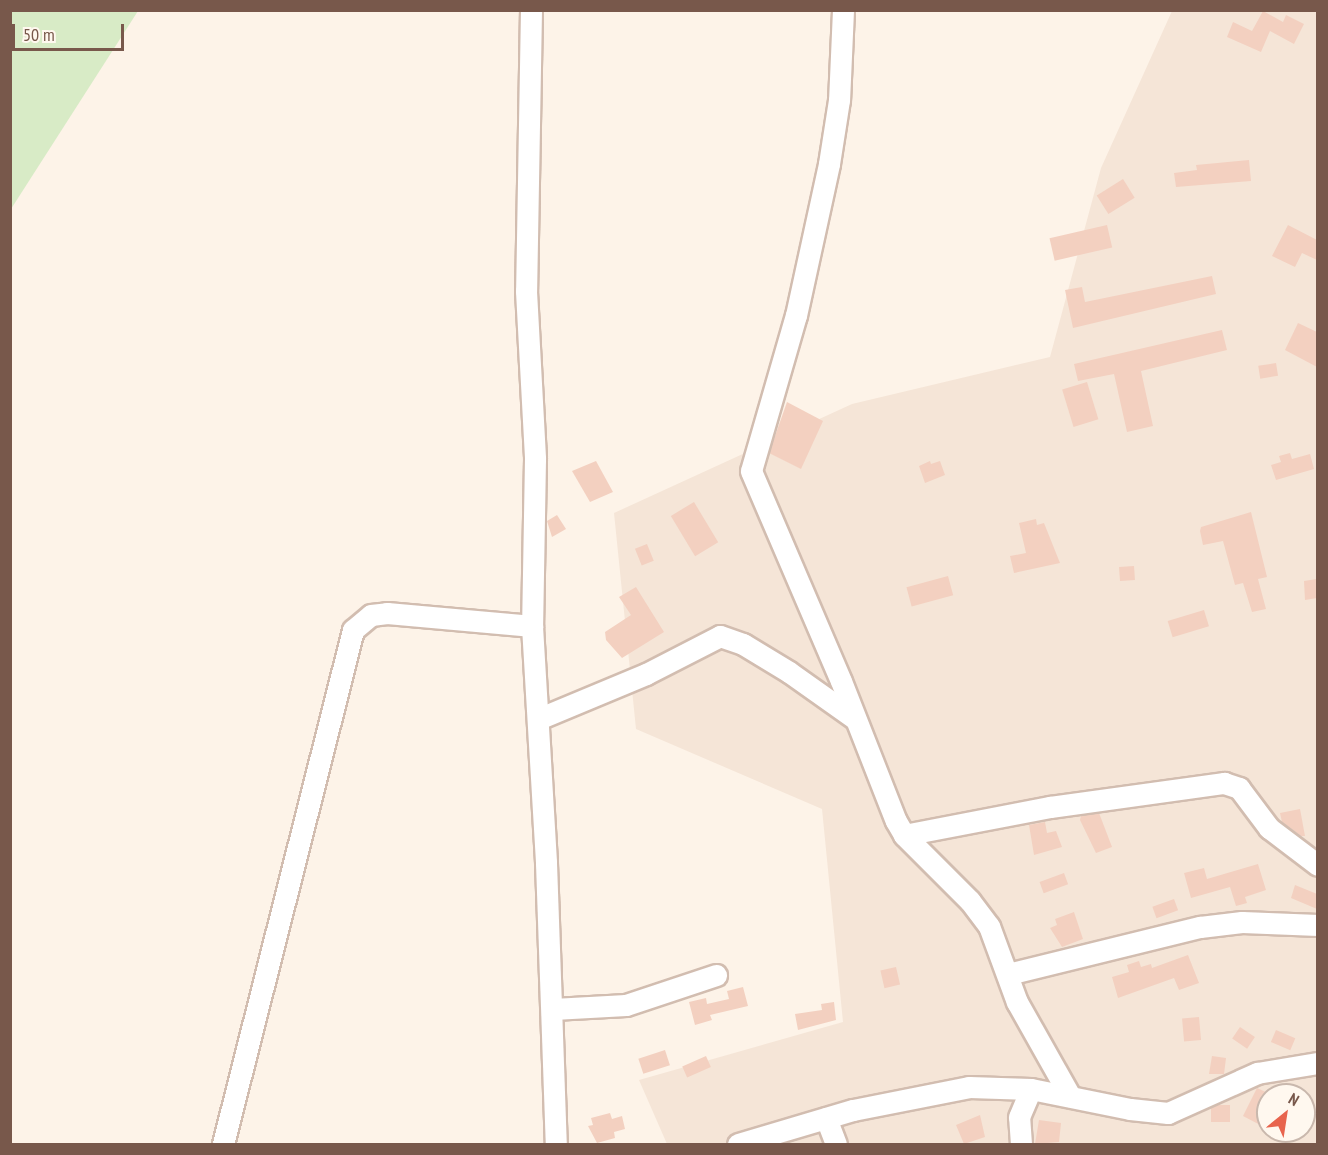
<!DOCTYPE html>
<style>
body{margin:0}
#map{position:relative;width:1328px;height:1155px;overflow:hidden;background:#fdf3e8;font-family:"PT Sans Narrow",sans-serif}
div>[style]{position:absolute}
.residential>*{inset:0;background:#f5e5d7}
.green>*{inset:0;background:#d8ebc6}
.building>*{inset:0;background:#f3d0c0;transform-origin:0 0}
.roads{filter:drop-shadow(2px 0 #d2bdb0) drop-shadow(-2px 0 #d2bdb0) drop-shadow(0 2px #d2bdb0) drop-shadow(0 -2px #d2bdb0)}
.minor>*{height:21px;margin:-10.5px;padding:0 10.5px;transform-origin:10.5px;border-radius:10.5px;background:#fff}
span{translate:-50% -50%;white-space:nowrap;text-align:center;line-height:1.15;-webkit-text-stroke:5px #fff8ef;paint-order:stroke}
.frame{position:absolute;inset:0;border:12px solid #78584b;pointer-events:none}
.north{position:absolute;left:1256px;top:1083px;width:60px;height:60px;box-sizing:border-box;background:#fff8ef;border:2px solid #c9b8ad;border-radius:50%;rotate:30deg;font-size:16px;font-weight:700;line-height:24px;text-align:center;color:#78584b}
.north::after{content:'';display:block;margin:auto;width:21px;height:27px;background:#e8644d;clip-path:polygon(50% 0,100% 100%,50% 72%,0 100%)}
.scale{position:absolute;left:12px;top:24px;width:112px;height:27px;box-sizing:border-box;border:3px solid #78584b;border-top:0;padding-left:8px;font-size:18px;line-height:21px;white-space:nowrap;color:#78584b;-webkit-text-stroke:4px #fff8ef;paint-order:stroke}
</style>
<div id="map">
<div class="residential">
<i style="clip-path:polygon(evenodd,1172px 11px,1317px 11px,1317px 1144px,667px 1144px,639px 1080px,843px 1022px,822px 809px,636px 729px,614px 513px,852px 404px,1050px 357px,1101px 168px,1172px 11px,1268px 1095px,1304px 1095px,1304px 1131px,1268px 1131px,1268px 1095px)"></i>
</div>
<div class="green">
<i style="clip-path:polygon(11px 10px,138px 11px,11px 209px,10px 11px)"></i>
</div>
<div class="building">
<i style="clip-path:polygon(1263px 11px,1283px 22px,1286px 15px,1304px 24px,1294px 44px,1270px 31px,1261px 52px,1227px 37px,1233px 22px,1252px 31px)"></i>
<i style="clip-path:polygon(1249px 160px,1251px 181px,1176px 187px,1174px 173px,1197px 170px,1196px 165px)"></i>
<i style="left:1123px;top:179px;width:22px;height:31px;rotate:58deg"></i>
<i style="left:1107px;top:225px;width:23px;height:59px;rotate:77deg"></i>
<i style="clip-path:polygon(1288px 225px,1317px 240px,1317px 260px,1302px 253px,1295px 267px,1272px 256px)"></i>
<i style="clip-path:polygon(1212px 276px,1216px 294px,1073px 328px,1065px 290px,1082px 287px,1085px 302px)"></i>
<i style="clip-path:polygon(1298px 323px,1317px 332px,1317px 367px,1285px 350px)"></i>
<i style="clip-path:polygon(1222px 330px,1227px 350px,1141px 371px,1153px 426px,1127px 432px,1114px 374px,1078px 381px,1074px 364px)"></i>
<i style="left:1276px;top:363px;width:13px;height:18px;rotate:81deg"></i>
<i style="left:1087px;top:382px;width:39px;height:26px;rotate:73deg"></i>
<i style="clip-path:polygon(787px 402px,823px 421px,801px 469px,769px 453px)"></i>
<i style="clip-path:polygon(1290px 453px,1292px 459px,1310px 454px,1314px 469px,1276px 480px,1271px 465px,1281px 462px,1279px 456px)"></i>
<i style="clip-path:polygon(596px 461px,613px 492px,590px 502px,572px 471px)"></i>
<i style="clip-path:polygon(930px 461px,931px 464px,940px 461px,945px 475px,925px 483px,919px 466px)"></i>
<i style="left:694px;top:502px;width:47px;height:27px;rotate:59deg"></i>
<i style="clip-path:polygon(1251px 512px,1267px 577px,1258px 579px,1266px 609px,1252px 612px,1243px 583px,1235px 585px,1223px 541px,1203px 545px,1200px 531px,1201px 527px)"></i>
<i style="clip-path:polygon(557px 515px,566px 529px,552px 537px,547px 521px)"></i>
<i style="clip-path:polygon(1036px 519px,1037px 525px,1044px 523px,1060px 563px,1014px 573px,1010px 556px,1026px 553px,1019px 523px)"></i>
<i style="left:647px;top:544px;width:18px;height:13px;rotate:68deg"></i>
<i style="left:1134px;top:566px;width:14px;height:15px;rotate:86deg"></i>
<i style="left:948px;top:576px;width:20px;height:43px;rotate:75deg"></i>
<i style="clip-path:polygon(1317px 579px,1317px 598px,1305px 600px,1304px 581px)"></i>
<i style="clip-path:polygon(636px 587px,664px 632px,622px 658px,606px 640px,605px 632px,631px 615px,619px 597px)"></i>
<i style="left:1204px;top:610px;width:17px;height:38px;rotate:73deg"></i>
<i style="clip-path:polygon(1300px 809px,1305px 836px,1301px 836px,1282px 822px,1280px 813px)"></i>
<i style="clip-path:polygon(1099px 813px,1112px 847px,1096px 853px,1080px 820px,1081px 816px)"></i>
<i style="clip-path:polygon(1045px 822px,1047px 833px,1056px 831px,1062px 847px,1034px 855px,1029px 825px)"></i>
<i style="clip-path:polygon(1258px 864px,1266px 890px,1245px 897px,1247px 903px,1236px 906px,1230px 887px,1191px 898px,1184px 873px,1204px 868px,1207px 879px)"></i>
<i style="left:1064px;top:873px;width:12px;height:26px;rotate:70deg"></i>
<i style="clip-path:polygon(1295px 885px,1317px 894px,1317px 909px,1291px 898px)"></i>
<i style="left:1174px;top:899px;width:12px;height:23px;rotate:70deg"></i>
<i style="clip-path:polygon(1074px 912px,1083px 939px,1062px 947px,1050px 928px,1057px 925px,1055px 919px)"></i>
<i style="clip-path:polygon(1188px 955px,1199px 983px,1179px 990px,1174px 978px,1118px 998px,1112px 977px,1129px 972px,1127px 965px,1139px 961px,1141px 967px,1151px 964px,1152px 968px)"></i>
<i style="left:896px;top:967px;width:18px;height:16px;rotate:77deg"></i>
<i style="clip-path:polygon(743px 987px,748px 1006px,710px 1015px,712px 1020px,695px 1025px,689px 1002px,706px 998px,707px 1004px,729px 999px,727px 991px)"></i>
<i style="clip-path:polygon(834px 1002px,836px 1020px,798px 1030px,795px 1014px,822px 1010px,821px 1004px)"></i>
<i style="left:1199px;top:1017px;width:23px;height:17px;rotate:85deg"></i>
<i style="left:1240px;top:1027px;width:18px;height:14px;rotate:34deg"></i>
<i style="left:1276px;top:1030px;width:21px;height:13px;rotate:23deg"></i>
<i style="left:665px;top:1050px;width:16px;height:28px;rotate:72deg"></i>
<i style="left:706px;top:1056px;width:12px;height:26px;rotate:66deg"></i>
<i style="clip-path:polygon(1212px 1056px,1226px 1058px,1224px 1074px,1209px 1074px)"></i>
<i style="clip-path:polygon(1257px 1088px,1268px 1093px,1268px 1119px,1264px 1127px,1243px 1116px)"></i>
<i style="clip-path:polygon(1216px 1105px,1230px 1105px,1230px 1122px,1211px 1122px,1211px 1108px)"></i>
<i style="clip-path:polygon(610px 1113px,612px 1119px,622px 1116px,625px 1129px,614px 1132px,615px 1138px,597px 1143px,588px 1126px,593px 1125px,591px 1118px)"></i>
<i style="clip-path:polygon(980px 1115px,985px 1137px,964px 1144px,956px 1125px)"></i>
<i style="clip-path:polygon(1039px 1120px,1061px 1123px,1059px 1142px,1035px 1144px)"></i>
</div>
<div class="roads">
<div class="minor">
<i style="left:531px;top:10px;width:281px;rotate:91deg"></i>
<i style="left:526px;top:291px;width:168px;rotate:86.9deg"></i>
<i style="left:535px;top:459px;width:167px;rotate:91deg"></i>
<i style="left:532px;top:626px;width:237px;rotate:86.6deg"></i>
<i style="left:546px;top:863px;width:281px;rotate:88deg"></i>
<i style="left:843px;top:10px;width:90px;rotate:92.5deg"></i>
<i style="left:839px;top:100px;width:65px;rotate:98.9deg"></i>
<i style="left:829px;top:164px;width:155px;rotate:102.3deg"></i>
<i style="left:796px;top:315px;width:162px;rotate:106.1deg"></i>
<i style="left:751px;top:471px;width:228px;rotate:66.8deg"></i>
<i style="left:841px;top:681px;width:150px;rotate:68.6deg"></i>
<i style="left:896px;top:821px;width:16px;rotate:60deg"></i>
<i style="left:904px;top:835px;width:93px;rotate:45deg"></i>
<i style="left:970px;top:901px;width:31px;rotate:53deg"></i>
<i style="left:989px;top:926px;width:81px;rotate:69.8deg"></i>
<i style="left:1017px;top:1002px;width:108px;rotate:60.6deg"></i>
<i style="left:538px;top:719px;width:117px;rotate:-22.6deg"></i>
<i style="left:646px;top:674px;width:83px;rotate:-27.2deg"></i>
<i style="left:720px;top:636px;width:24px;rotate:19deg"></i>
<i style="left:743px;top:644px;width:54px;rotate:31.3deg"></i>
<i style="left:789px;top:672px;width:80px;rotate:35.3deg"></i>
<i style="left:904px;top:835px;width:149px;rotate:-10.9deg"></i>
<i style="left:1050px;top:807px;width:176px;rotate:-7.9deg"></i>
<i style="left:1224px;top:783px;width:16px;rotate:18deg"></i>
<i style="left:1239px;top:788px;width:50px;rotate:53.1deg"></i>
<i style="left:1269px;top:828px;width:61px;rotate:37.1deg"></i>
<i style="left:1008px;top:974px;width:198px;rotate:-13.8deg"></i>
<i style="left:1200px;top:927px;width:42px;rotate:-6.8deg"></i>
<i style="left:1242px;top:922px;width:76px;rotate:2.3deg"></i>
<i style="left:553px;top:1009px;width:73px;rotate:-3.1deg"></i>
<i style="left:626px;top:1005px;width:95px;rotate:-18.4deg"></i>
<i style="left:826px;top:1118px;width:28px;rotate:69deg"></i>
<i style="left:223px;top:1144px;width:530px;rotate:-75.81deg"></i>
<i style="left:353px;top:630px;width:23px;rotate:-40deg"></i>
<i style="left:371px;top:615px;width:16px;rotate:-7deg"></i>
<i style="left:387px;top:613px;width:146px;rotate:5.1deg"></i>
<i style="left:738px;top:1144px;width:120px;rotate:-16.5deg"></i>
<i style="left:853px;top:1110px;width:118px;rotate:-11.2deg"></i>
<i style="left:969px;top:1087px;width:62px;rotate:1.8deg"></i>
<i style="left:1031px;top:1089px;width:101px;rotate:11.4deg"></i>
<i style="left:1130px;top:1109px;width:38px;rotate:6deg"></i>
<i style="left:1168px;top:1113px;width:98px;rotate:-24.2deg"></i>
<i style="left:1257px;top:1073px;width:62px;rotate:-9.3deg"></i>
<i style="left:1021px;top:1144px;width:27px;rotate:-94deg"></i>
<i style="left:1019px;top:1117px;width:30px;rotate:-67deg"></i>
</div>
</div>
<div class="frame"></div>
<div class="north">N</div>
<div class="scale">50 m</div>
</div>
